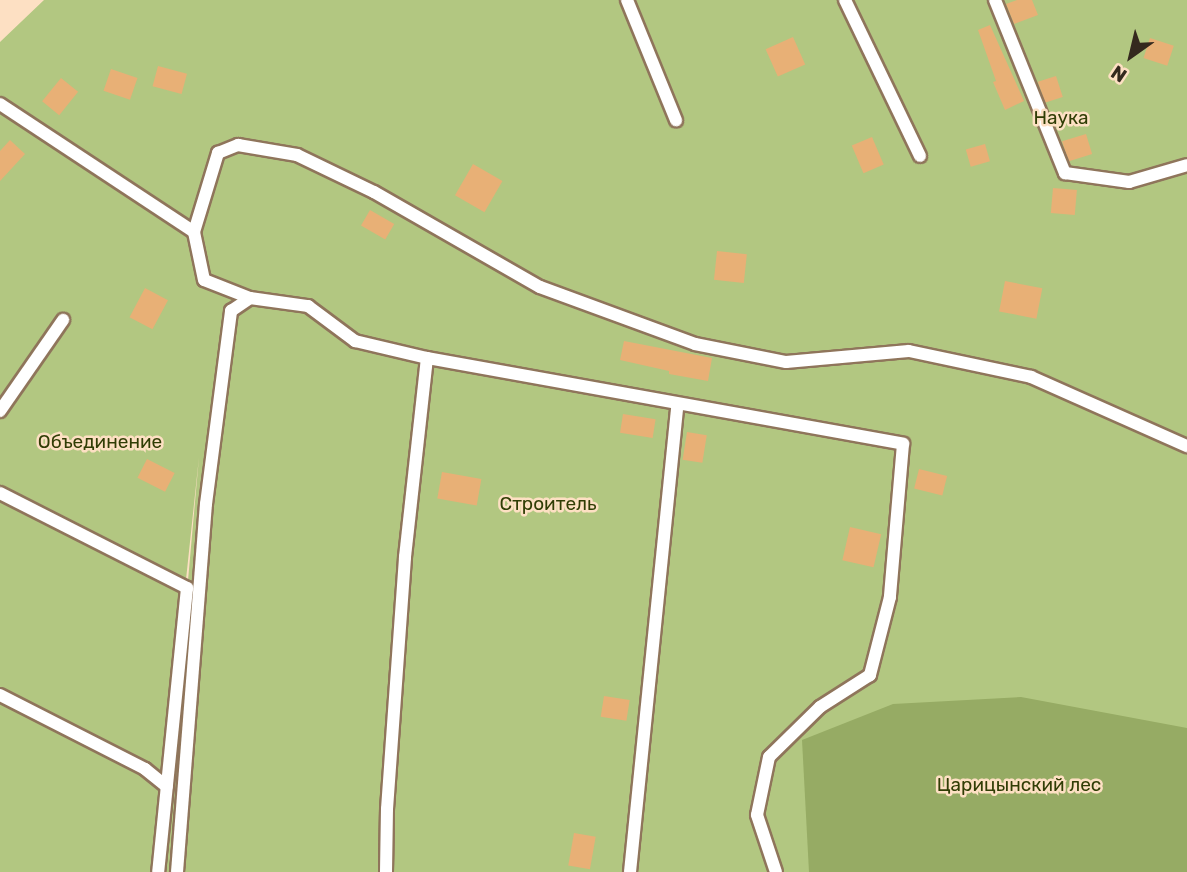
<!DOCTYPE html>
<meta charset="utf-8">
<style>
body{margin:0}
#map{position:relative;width:1187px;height:872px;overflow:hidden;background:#fde0c3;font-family:Rubik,sans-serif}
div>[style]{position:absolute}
.green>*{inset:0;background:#b2c781}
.forest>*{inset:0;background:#96ab64}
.building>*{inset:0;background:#e8b076;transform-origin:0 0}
.roads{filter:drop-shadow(2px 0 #8f755b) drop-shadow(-2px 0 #8f755b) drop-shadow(0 2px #8f755b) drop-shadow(0 -2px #8f755b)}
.service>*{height:12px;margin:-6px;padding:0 6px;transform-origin:6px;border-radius:6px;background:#fff}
span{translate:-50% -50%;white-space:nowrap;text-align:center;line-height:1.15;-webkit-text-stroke:5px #fde0c3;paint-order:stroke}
.park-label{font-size:19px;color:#303d05}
.north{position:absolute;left:1096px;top:21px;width:70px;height:70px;-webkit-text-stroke:5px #fde0c3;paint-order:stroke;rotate:214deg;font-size:19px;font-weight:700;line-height:28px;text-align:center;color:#34291e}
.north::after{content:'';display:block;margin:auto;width:24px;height:32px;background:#34291e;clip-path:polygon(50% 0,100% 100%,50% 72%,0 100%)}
</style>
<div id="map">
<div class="green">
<i style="clip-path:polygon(44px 0,1187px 0,1187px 729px,812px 872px,162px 872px,199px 457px,155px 872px,0 872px,0 42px)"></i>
</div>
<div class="forest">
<i style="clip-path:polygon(1021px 697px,1187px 728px,1187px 872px,809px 872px,802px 740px,893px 704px)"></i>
</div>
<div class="building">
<i style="clip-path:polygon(1017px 0,1032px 0,1038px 15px,1014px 24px,1006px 4px)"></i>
<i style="clip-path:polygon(990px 25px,1024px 101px,1005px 110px,993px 82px,996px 81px,978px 30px)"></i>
<i style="left:793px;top:37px;width:30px;height:30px;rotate:66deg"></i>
<i style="left:1150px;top:38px;width:25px;height:21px;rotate:18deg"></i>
<i style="left:158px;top:66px;width:30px;height:21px;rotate:15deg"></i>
<i style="left:111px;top:69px;width:28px;height:23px;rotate:19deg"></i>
<i style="left:1056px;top:76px;width:22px;height:19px;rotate:72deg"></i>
<i style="left:61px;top:78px;width:22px;height:30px;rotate:39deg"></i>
<i style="left:1086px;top:134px;width:21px;height:25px;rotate:73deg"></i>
<i style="left:872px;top:137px;width:30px;height:22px;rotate:67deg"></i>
<i style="clip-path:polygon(10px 140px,25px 154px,0 181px,0 151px)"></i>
<i style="left:985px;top:144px;width:18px;height:20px;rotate:74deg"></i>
<i style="left:473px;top:164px;width:34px;height:36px;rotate:30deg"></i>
<i style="left:1053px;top:188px;width:24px;height:25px;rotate:5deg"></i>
<i style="left:370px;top:210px;width:28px;height:18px;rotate:30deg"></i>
<i style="left:717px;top:251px;width:30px;height:29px;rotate:6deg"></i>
<i style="left:1005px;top:281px;width:38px;height:31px;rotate:11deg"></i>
<i style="left:145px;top:288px;width:26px;height:33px;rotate:28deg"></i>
<i style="clip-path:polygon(624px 341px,712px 358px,708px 381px,669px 374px,669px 371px,620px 360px)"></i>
<i style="left:623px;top:414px;width:33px;height:19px;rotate:9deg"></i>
<i style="left:687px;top:432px;width:20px;height:28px;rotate:9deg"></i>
<i style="left:147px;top:459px;width:31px;height:21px;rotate:27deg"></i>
<i style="left:919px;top:469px;width:29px;height:20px;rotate:14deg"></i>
<i style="left:442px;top:472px;width:40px;height:27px;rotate:10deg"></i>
<i style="left:850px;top:527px;width:32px;height:34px;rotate:13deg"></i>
<i style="left:604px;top:696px;width:26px;height:21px;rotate:9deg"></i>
<i style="left:574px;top:833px;width:22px;height:33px;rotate:10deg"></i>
</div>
<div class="roads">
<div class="service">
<i style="left:627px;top:0;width:130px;rotate:67.8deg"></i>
<i style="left:845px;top:0;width:173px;rotate:64.3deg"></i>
<i style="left:995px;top:0;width:187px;rotate:68deg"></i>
<i style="left:1065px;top:173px;width:65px;rotate:8deg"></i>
<i style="left:1129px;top:182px;width:60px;rotate:-16.3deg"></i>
<i style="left:0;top:104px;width:232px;rotate:33.4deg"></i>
<i style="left:250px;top:298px;width:49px;rotate:-158.6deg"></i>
<i style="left:204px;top:280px;width:49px;rotate:-101.8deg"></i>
<i style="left:194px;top:232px;width:83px;rotate:-73.1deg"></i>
<i style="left:218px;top:153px;width:22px;rotate:-22deg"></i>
<i style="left:238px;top:145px;width:60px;rotate:9.6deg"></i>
<i style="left:297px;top:155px;width:85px;rotate:25.7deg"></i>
<i style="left:374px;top:192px;width:191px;rotate:29.8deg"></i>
<i style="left:540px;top:287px;width:165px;rotate:20.2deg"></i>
<i style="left:695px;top:344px;width:93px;rotate:11.2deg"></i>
<i style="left:786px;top:362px;width:123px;rotate:-5.1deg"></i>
<i style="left:909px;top:351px;width:125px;rotate:12deg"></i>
<i style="left:1031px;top:377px;width:171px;rotate:23.9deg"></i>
<i style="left:0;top:411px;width:111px;rotate:-55.3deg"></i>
<i style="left:0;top:493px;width:210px;rotate:26.9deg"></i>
<i style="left:187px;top:588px;width:285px;rotate:95.8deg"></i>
<i style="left:0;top:695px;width:163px;rotate:27deg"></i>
<i style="left:145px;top:769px;width:28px;rotate:39deg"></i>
<i style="left:177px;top:872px;width:369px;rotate:-85.5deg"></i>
<i style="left:206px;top:504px;width:195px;rotate:-82.6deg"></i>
<i style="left:231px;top:311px;width:23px;rotate:-34deg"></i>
<i style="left:250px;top:298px;width:59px;rotate:7.9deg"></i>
<i style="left:308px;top:306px;width:59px;rotate:36.7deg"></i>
<i style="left:355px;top:341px;width:74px;rotate:13.3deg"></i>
<i style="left:427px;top:358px;width:484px;rotate:10.2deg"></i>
<i style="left:903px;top:444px;width:154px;rotate:94.9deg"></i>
<i style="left:890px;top:597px;width:81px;rotate:104.4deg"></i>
<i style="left:870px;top:675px;width:59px;rotate:147.4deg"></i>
<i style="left:820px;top:707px;width:71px;rotate:135.6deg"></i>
<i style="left:769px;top:757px;width:59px;rotate:101.7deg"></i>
<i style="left:757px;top:815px;width:60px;rotate:71.6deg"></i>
<i style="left:386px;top:872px;width:63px;rotate:-89.1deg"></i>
<i style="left:387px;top:809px;width:253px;rotate:-85.9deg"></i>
<i style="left:405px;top:557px;width:200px;rotate:-83.7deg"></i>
<i style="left:630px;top:872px;width:468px;rotate:-84.2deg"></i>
</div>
</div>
<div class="park-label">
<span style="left:1061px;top:118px">Наука</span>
<span style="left:100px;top:442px">Объединение</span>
<span style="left:548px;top:504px">Строитель</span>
<span style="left:1019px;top:785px">Царицынский лес</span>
</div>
<div class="north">N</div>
</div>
